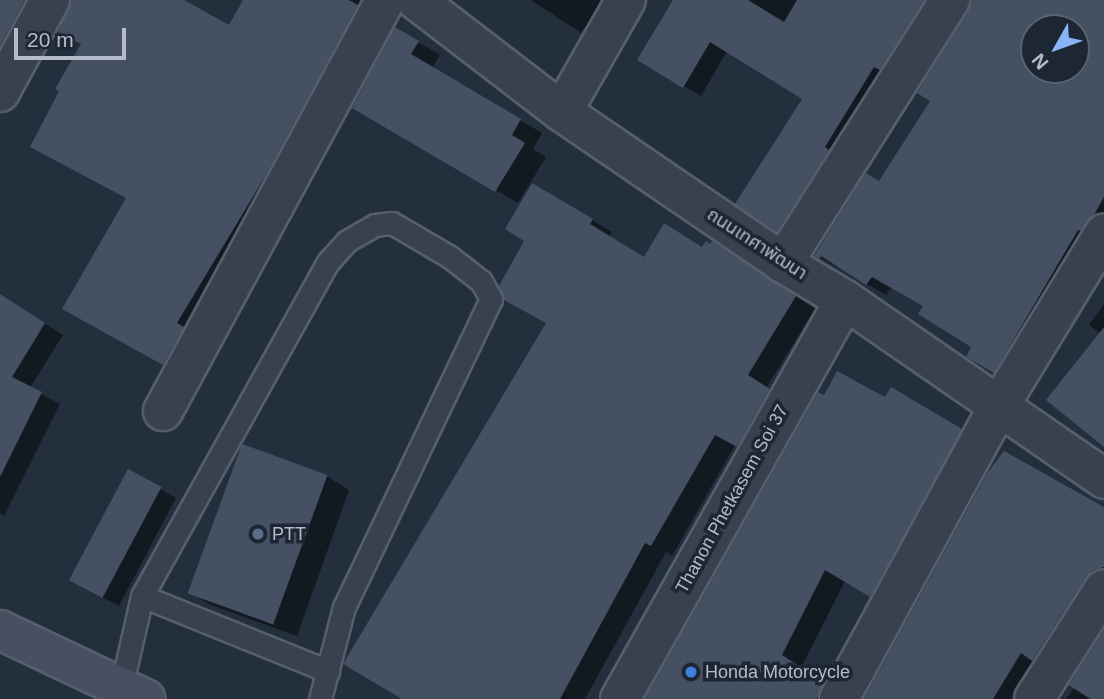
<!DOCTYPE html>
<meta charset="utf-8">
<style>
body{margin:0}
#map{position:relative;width:1104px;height:699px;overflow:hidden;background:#242f3e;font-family:Arial,"Noto Sans Thai",sans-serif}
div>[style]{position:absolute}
.shadow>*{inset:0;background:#0007}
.building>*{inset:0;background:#455162;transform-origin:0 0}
.roads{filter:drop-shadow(2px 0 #565f6c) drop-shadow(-2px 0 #565f6c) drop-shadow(0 2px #565f6c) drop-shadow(0 -2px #565f6c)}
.service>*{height:21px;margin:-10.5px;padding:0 10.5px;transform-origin:10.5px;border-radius:10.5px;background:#38414e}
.minor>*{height:38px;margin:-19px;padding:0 19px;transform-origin:19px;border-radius:19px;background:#38414e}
.secondary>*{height:38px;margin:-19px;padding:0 19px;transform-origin:19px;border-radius:19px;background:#465061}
.dots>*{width:19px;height:19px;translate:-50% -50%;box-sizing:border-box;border:4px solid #1d2633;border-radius:50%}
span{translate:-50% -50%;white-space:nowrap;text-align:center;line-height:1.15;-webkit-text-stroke:7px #1d2633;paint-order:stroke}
.street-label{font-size:18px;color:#b4bcc9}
.poi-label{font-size:18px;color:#b4bcc9}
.left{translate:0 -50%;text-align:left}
.north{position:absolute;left:1020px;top:14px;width:70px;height:70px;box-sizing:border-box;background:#1d2633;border:2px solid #59626f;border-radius:50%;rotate:230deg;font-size:19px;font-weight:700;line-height:28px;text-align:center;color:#b4bcc9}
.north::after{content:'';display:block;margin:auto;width:24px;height:32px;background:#8ab4f8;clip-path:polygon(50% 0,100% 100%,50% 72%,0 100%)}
.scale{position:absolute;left:14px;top:28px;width:112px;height:32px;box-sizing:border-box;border:4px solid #b4bcc9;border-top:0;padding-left:9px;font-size:21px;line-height:24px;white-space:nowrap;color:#b4bcc9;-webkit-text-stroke:5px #1d2633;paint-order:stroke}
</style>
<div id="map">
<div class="shadow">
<i style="clip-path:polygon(0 0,51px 0,0 93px)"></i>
<i style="clip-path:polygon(180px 0,230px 27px,245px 0,387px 0,183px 374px,83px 320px,128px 198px)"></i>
<i style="clip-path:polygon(531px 0,605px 0,581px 33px)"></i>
<i style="clip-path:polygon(675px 0,947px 0,795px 241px,778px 231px,804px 98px,727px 51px,701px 96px,639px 60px)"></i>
<i style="clip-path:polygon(evenodd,999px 0,1104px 0,1104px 236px,1013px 382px,968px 356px,974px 346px,925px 305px,892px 286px,886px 295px,816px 255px,880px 183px,999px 0,1034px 28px,1076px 28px,1076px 70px,1034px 70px,1034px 28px)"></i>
<i style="clip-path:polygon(396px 29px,440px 55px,432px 68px,542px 133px,533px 149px,546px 157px,518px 203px,354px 107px)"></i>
<i style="clip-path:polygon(533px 185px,612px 232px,609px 237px,644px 259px,703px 249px,732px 254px,815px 309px,766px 388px,788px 401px,757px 457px,735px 445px,672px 556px,666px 552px,585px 699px,405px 699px,548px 323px,526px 240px)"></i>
<i style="clip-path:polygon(0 295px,63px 335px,30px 388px,60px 404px,4px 516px,0 513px)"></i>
<i style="clip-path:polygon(1104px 304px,1104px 444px,1101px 334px,1089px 325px)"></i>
<i style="clip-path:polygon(891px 390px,981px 442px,890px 608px,845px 581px,801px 668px,843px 695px,842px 699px,649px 699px,825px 397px,886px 399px)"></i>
<i style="clip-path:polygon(243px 446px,328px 477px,349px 490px,297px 636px,211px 605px,189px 592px)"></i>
<i style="clip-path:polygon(161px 489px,176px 498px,119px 606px,87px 589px)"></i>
<i style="clip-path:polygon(1104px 509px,1104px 591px,1020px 699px,866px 699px)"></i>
<i style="clip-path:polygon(1104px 633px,1104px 699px,1066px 699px,1075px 687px)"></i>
</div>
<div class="building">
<i style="clip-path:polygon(0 0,25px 0,0 46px)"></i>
<i style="clip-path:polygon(72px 0,184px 0,229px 25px,243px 0,349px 0,358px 5px,266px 175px,177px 323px,184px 327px,163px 365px,62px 309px,126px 198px,30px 147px,59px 91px,55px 89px,81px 44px,58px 32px)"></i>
<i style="clip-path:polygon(673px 0,748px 0,784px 22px,797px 0,924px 0,880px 70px,874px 67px,825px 147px,829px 150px,777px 232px,735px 204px,802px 99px,710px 42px,683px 88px,637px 60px)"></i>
<i style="clip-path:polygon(evenodd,972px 0,1104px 0,1104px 197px,1094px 215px,1080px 231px,1078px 230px,994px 373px,966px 357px,971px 347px,918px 314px,923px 306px,872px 277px,866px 285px,821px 256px,819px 259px,814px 256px,866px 173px,879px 181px,930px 101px,917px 93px,968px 12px,972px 0,1034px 28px,1076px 28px,1076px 70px,1034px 70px,1034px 28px)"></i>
<i style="clip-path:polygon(395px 27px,419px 41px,411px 54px,521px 119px,512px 135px,525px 143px,495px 192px,352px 108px)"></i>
<i style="clip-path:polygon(532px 183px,593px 219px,590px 224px,644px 257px,664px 223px,702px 247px,706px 241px,710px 244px,712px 241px,796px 296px,748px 375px,770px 389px,737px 447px,715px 435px,651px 546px,645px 543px,560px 699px,402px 699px,343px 664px,546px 323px,504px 300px,499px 286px,524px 241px,505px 229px)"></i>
<i style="clip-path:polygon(0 294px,45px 323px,12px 377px,42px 392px,0 477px)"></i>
<i style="clip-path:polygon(1104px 327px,1104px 447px,1046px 400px)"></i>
<i style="clip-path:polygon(837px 371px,885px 397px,891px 387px,962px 429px,870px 597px,825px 570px,782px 655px,824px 682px,817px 699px,645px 699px,818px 392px,824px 395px)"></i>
<i style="left:242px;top:444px;width:91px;height:159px;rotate:20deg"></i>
<i style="clip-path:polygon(1004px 451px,1104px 507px,1104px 567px,1093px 570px,1086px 577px,1032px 661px,1021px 653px,993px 699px,864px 699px,988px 472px)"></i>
<i style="left:128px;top:469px;width:38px;height:126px;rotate:28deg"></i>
<i style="clip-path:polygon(1104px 630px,1104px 699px,1090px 699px,1069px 685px)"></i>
</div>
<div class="roads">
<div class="service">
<i style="left:142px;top:596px;width:201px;rotate:22deg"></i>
<i style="left:121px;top:688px;width:94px;rotate:-77.1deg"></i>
<i style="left:142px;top:596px;width:382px;rotate:-60.9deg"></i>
<i style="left:328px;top:262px;width:28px;rotate:-48deg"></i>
<i style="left:347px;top:241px;width:32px;rotate:-30deg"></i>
<i style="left:375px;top:225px;width:17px;rotate:-7deg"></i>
<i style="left:392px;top:223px;width:67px;rotate:30.4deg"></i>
<i style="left:450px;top:257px;width:39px;rotate:38deg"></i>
<i style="left:481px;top:281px;width:21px;rotate:61deg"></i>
<i style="left:491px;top:299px;width:341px;rotate:115.5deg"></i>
<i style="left:344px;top:607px;width:95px;rotate:104.6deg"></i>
</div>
<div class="minor">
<i style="left:416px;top:0;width:184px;rotate:37.5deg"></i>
<i style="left:562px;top:112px;width:268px;rotate:34.3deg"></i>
<i style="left:783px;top:263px;width:72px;rotate:30.8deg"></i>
<i style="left:845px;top:300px;width:315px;rotate:34.6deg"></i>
<i style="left:0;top:92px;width:105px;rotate:-61.5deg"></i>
<i style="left:562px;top:112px;width:129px;rotate:-60.3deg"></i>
<i style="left:783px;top:263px;width:312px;rotate:-57.6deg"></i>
<i style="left:163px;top:411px;width:467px;rotate:-61.6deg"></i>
<i style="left:620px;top:699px;width:458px;rotate:-60.6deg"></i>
<i style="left:839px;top:699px;width:334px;rotate:-61.4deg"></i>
<i style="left:999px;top:406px;width:202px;rotate:-58.6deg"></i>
<i style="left:1034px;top:699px;width:130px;rotate:-57.5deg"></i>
</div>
<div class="secondary">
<i style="left:0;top:630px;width:161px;rotate:25.4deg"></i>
</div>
</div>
<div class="dots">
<i style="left:258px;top:534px;background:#5c6f8a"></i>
<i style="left:691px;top:672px;background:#3f7fe0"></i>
</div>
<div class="street-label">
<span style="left:757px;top:244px;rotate:33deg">ถนนเทศาพัฒนา</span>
<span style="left:732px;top:499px;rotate:-61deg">Thanon Phetkasem Soi 37</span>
</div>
<div class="poi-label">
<span class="left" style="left:272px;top:534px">PTT</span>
<span class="left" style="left:705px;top:672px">Honda Motorcycle</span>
</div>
<div class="north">N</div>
<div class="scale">20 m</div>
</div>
